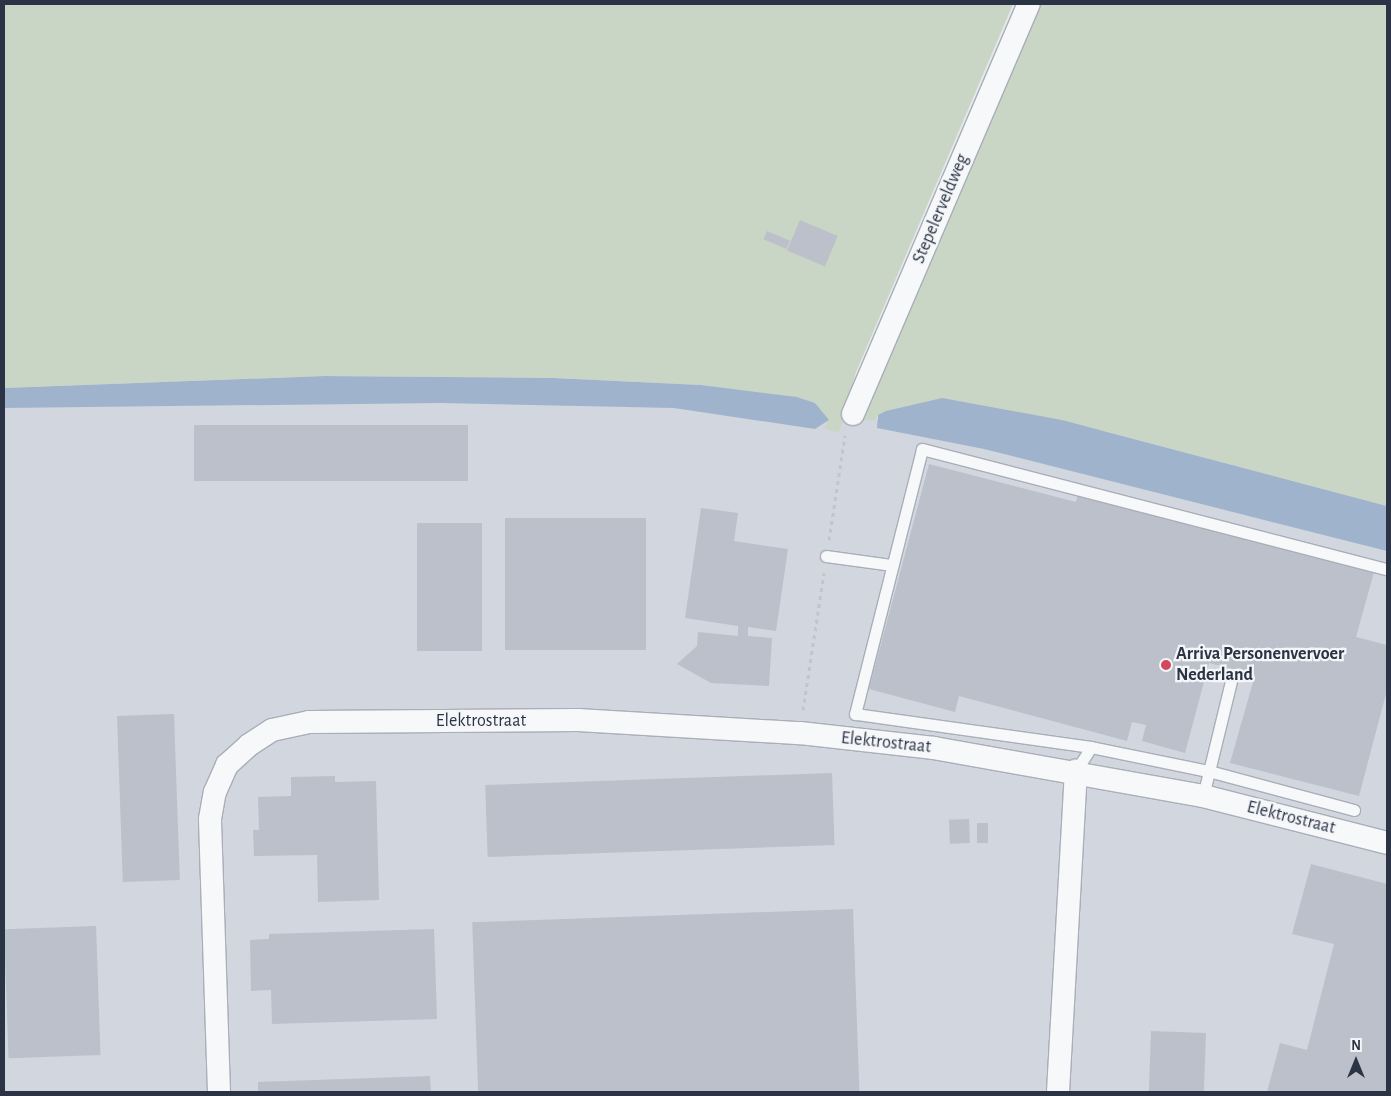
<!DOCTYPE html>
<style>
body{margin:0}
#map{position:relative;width:1391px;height:1096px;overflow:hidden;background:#e4e7ec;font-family:"Alegreya Sans",sans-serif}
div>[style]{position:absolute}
.built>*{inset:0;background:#d2d6de}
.green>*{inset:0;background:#c9d6c5}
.water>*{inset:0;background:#9fb4cc}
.building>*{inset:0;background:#bbc0ca;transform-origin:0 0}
.path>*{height:3px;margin-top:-1.5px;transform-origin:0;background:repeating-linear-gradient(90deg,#c2c5cb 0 4px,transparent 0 8px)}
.roads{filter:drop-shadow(1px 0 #a9aeb7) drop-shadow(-1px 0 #a9aeb7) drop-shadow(0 1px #a9aeb7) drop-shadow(0 -1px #a9aeb7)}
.lane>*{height:11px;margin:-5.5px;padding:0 5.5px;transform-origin:5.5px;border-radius:5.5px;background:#f7f8fa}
.street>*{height:22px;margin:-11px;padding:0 11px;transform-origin:11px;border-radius:11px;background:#f7f8fa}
.dots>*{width:14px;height:14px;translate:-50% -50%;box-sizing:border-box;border:2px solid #f4f6f9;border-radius:50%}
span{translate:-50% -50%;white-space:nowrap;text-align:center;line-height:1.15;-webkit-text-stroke:4.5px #f4f6f9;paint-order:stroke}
.street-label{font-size:18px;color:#2b3445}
.poi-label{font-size:18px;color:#2b3445;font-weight:700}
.left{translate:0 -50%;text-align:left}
.frame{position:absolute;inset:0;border:5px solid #2b3445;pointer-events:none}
.north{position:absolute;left:1331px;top:1036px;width:50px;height:50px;-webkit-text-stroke:4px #f4f6f9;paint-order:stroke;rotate:0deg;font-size:14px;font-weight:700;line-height:20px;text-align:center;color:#2b3445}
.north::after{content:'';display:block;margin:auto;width:18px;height:22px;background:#2b3445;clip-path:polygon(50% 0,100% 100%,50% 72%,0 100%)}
</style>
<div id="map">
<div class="built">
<i style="clip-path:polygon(688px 398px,1080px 443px,1387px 533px,1387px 1092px,4px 1092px,4px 400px)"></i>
</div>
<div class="green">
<i style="clip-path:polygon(4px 4px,1013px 4px,856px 372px,839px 433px,823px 428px,827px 424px,815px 403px,701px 385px,554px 378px,325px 376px,4px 388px)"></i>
<i style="clip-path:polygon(1038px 4px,1387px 4px,1387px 506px,1104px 431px,878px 415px,876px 420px,858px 420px)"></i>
</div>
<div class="water">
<i style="clip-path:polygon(324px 376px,554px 378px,701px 385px,797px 397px,815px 403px,829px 420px,815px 429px,674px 408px,441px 403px,4px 408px,4px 388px)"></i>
<i style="clip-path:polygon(942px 398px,1062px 420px,1387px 506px,1387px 551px,984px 449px,877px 428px,878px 415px,886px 411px)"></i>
</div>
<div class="building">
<i style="left:800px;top:220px;width:41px;height:33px;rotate:23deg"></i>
<i style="left:767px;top:231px;width:25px;height:9px;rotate:23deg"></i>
<i style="left:468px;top:425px;width:56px;height:274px;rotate:90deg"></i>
<i style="clip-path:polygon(929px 464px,1076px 502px,1078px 494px,1374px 572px,1356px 637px,1387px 645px,1387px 690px,1359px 796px,1230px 763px,1255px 675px,1209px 663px,1185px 753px,1142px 741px,1146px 725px,1132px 722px,1127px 741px,959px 696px,955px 712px,869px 689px)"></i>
<i style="clip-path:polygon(701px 508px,738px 513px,734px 541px,788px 549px,776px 631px,748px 627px,748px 636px,772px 638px,769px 686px,711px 683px,677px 664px,697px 646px,698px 632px,738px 636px,738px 626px,685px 618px)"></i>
<i style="left:646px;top:518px;width:132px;height:141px;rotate:90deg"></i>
<i style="left:417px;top:523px;width:65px;height:128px"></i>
<i style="left:174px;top:714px;width:166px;height:57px;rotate:88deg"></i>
<i style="left:832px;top:773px;width:72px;height:347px;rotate:88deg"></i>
<i style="clip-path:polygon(335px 776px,335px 782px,376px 781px,379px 900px,318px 902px,317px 855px,254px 856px,253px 830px,259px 830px,258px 797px,291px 796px,291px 777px)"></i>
<i style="left:969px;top:819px;width:24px;height:20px;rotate:88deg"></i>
<i style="left:977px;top:823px;width:11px;height:20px"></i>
<i style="clip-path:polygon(1311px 864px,1387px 884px,1387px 1092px,1267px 1092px,1280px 1043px,1307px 1050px,1334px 944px,1292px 934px)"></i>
<i style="left:853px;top:909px;width:183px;height:381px;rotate:88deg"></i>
<i style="left:96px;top:926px;width:129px;height:92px;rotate:88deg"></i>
<i style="clip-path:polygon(434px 929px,437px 1019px,272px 1024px,271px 990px,251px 991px,250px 940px,269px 939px,269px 934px)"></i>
<i style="left:1151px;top:1031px;width:55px;height:61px;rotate:2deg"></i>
<i style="clip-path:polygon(430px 1076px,431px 1092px,258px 1092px,258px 1082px)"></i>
</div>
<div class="path">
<i style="left:829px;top:540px;width:106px;rotate:-81.3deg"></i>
<i style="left:803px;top:710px;width:139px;rotate:-81.3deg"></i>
</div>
<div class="roads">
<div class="lane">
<i style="left:826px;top:556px;width:67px;rotate:7.8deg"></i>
<i style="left:1076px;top:771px;width:28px;rotate:-58deg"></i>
<i style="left:1203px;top:796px;width:118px;rotate:-76.3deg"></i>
<i style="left:1354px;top:810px;width:151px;rotate:-165deg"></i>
<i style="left:1208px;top:771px;width:119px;rotate:-168.4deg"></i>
<i style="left:1091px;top:747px;width:238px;rotate:-172deg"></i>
<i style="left:855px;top:714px;width:273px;rotate:-75.8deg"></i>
<i style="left:922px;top:449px;width:480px;rotate:14.5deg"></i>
</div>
<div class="street">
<i style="left:853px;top:414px;width:446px;rotate:-66.8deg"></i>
<i style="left:219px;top:1092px;width:273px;rotate:-91.9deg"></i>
<i style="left:210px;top:819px;width:27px;rotate:-80deg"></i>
<i style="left:215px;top:792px;width:30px;rotate:-66deg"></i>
<i style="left:227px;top:765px;width:30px;rotate:-42deg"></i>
<i style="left:249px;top:745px;width:27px;rotate:-33deg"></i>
<i style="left:272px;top:730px;width:38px;rotate:-12deg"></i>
<i style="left:309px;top:722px;width:269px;rotate:-0.4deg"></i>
<i style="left:578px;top:720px;width:222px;rotate:3.4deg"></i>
<i style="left:800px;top:733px;width:135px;rotate:6.4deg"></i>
<i style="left:934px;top:748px;width:273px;rotate:10.1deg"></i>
<i style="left:1203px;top:796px;width:190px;rotate:14.3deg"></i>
<i style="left:1058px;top:1092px;width:322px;rotate:-86.8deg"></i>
</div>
</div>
<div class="dots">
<i style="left:1166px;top:665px;background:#d1495b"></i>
</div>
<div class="street-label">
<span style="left:941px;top:209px;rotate:-67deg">Stepelerveldweg</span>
<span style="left:481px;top:721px">Elektrostraat</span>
<span style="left:886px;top:743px;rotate:6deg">Elektrostraat</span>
<span style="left:1291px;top:818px;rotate:14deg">Elektrostraat</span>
</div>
<div class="poi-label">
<span class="left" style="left:1176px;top:665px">Arriva Personenvervoer<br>Nederland</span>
</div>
<div class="frame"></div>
<div class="north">N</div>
</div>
